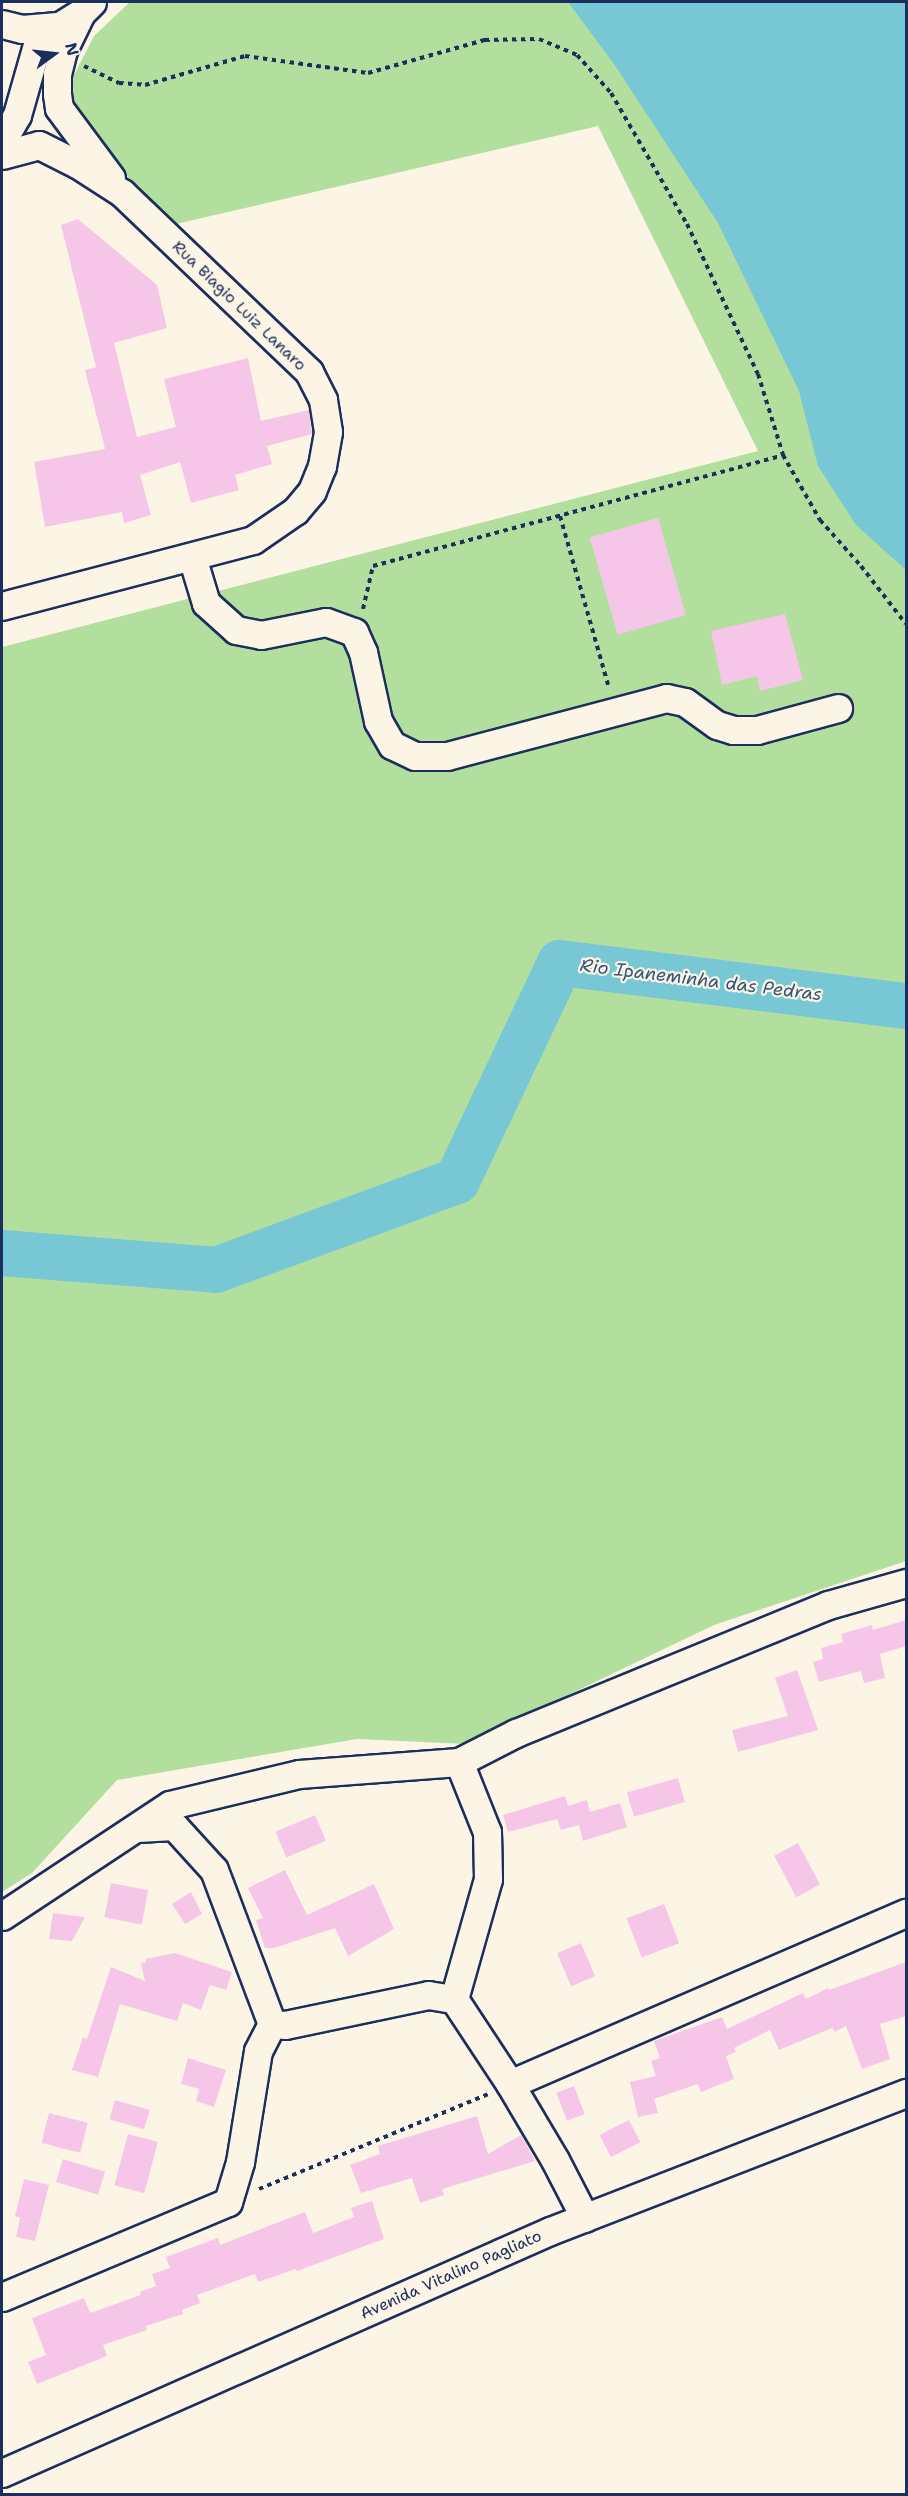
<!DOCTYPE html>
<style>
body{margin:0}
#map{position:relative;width:908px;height:2496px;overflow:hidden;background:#fcf5e5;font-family:"Shantell Sans",sans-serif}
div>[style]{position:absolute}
.green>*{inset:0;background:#b2df9d}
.water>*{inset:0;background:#78c7d5}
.river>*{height:46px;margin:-23px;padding:0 23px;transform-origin:23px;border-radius:23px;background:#78c7d5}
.building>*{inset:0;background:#f6c6e9;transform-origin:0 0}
.path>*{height:4px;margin-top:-2px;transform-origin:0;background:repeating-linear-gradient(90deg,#1b2f5e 0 4.5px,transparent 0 9px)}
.roads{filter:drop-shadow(2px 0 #1b2f5e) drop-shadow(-2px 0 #1b2f5e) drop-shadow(0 2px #1b2f5e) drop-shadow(0 -2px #1b2f5e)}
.minor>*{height:27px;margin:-13.5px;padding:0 13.5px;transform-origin:13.5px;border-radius:13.5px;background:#fcf5e5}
span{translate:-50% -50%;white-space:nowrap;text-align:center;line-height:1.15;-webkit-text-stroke:4.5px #fcf5e5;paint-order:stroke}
.street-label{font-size:16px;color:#1b2f5e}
.water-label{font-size:18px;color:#32557c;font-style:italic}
.frame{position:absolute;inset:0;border:3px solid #1b2f5e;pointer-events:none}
.north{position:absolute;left:24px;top:24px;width:60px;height:60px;-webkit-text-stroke:4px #fcf5e5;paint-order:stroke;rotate:75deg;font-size:16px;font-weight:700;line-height:24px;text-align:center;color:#1b2f5e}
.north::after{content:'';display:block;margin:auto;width:21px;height:27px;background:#1b2f5e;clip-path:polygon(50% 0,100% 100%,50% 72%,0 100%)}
</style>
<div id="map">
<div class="green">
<i style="clip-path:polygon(130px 2px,906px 2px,906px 1561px,714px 1625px,466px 1744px,357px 1739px,117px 1780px,32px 1873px,2px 1892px,2px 647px,758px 451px,598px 126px,176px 224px,126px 175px,88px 129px,72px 98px,73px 77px,94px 36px)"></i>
</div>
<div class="water">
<i style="clip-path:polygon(568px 2px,906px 3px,906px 570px,856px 525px,818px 466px,799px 391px,718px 223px,614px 64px)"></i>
</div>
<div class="river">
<i style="left:2px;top:1253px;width:215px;rotate:4.5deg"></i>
<i style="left:216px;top:1270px;width:257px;rotate:-20.3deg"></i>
<i style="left:457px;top:1181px;width:241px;rotate:-64.7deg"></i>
<i style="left:560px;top:963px;width:349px;rotate:7.1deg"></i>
</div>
<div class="building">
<i style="clip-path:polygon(78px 219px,157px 285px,167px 328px,114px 343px,137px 437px,176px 427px,164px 379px,248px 358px,261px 421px,309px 410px,312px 434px,267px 446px,272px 464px,235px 475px,239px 490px,191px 503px,180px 462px,140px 475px,151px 515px,124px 523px,122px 512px,45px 527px,34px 462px,105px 449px,85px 370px,96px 367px,61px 225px)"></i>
<i style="left:658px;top:518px;width:101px;height:71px;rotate:74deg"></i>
<i style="clip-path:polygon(785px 614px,803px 680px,760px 691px,757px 676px,722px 685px,711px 631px)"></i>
<i style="clip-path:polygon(906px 1620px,906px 1646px,880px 1654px,885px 1678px,864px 1683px,861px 1671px,819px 1682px,813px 1662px,823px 1659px,821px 1648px,843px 1642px,841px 1634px,872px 1625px,873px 1630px)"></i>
<i style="clip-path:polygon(797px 1670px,818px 1730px,738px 1752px,732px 1730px,788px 1716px,775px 1678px)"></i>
<i style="left:678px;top:1778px;width:25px;height:53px;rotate:74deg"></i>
<i style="clip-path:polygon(565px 1796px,568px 1806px,587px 1800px,590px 1812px,620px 1803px,627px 1827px,583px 1841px,579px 1825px,561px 1830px,557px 1819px,508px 1832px,503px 1815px)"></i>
<i style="left:315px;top:1815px;width:28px;height:43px;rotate:67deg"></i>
<i style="left:798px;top:1843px;width:47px;height:27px;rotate:62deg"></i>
<i style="clip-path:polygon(285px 1870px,307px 1915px,374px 1884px,394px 1929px,348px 1956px,335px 1928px,274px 1948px,265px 1948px,256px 1920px,263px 1918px,248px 1888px)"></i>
<i style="left:111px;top:1883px;width:38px;height:35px;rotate:11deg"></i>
<i style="clip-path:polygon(191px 1892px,202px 1914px,185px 1924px,172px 1904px)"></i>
<i style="left:664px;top:1904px;width:42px;height:40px;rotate:69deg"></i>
<i style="clip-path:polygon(53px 1913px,85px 1917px,72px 1941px,49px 1939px)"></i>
<i style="left:581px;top:1943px;width:36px;height:26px;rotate:67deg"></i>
<i style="clip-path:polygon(175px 1953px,232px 1972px,226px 1990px,210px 1985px,201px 2010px,183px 2003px,177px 2021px,120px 2004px,98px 2077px,72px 2070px,83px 2037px,87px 2039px,111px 1967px,145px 1981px,141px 1963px,146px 1962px,146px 1959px)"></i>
<i style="clip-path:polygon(906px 1962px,906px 2016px,880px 2024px,890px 2059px,862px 2069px,846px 2026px,835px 2032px,832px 2028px,779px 2050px,770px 2030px,734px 2048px,736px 2052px,726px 2056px,734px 2079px,701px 2092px,698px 2084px,654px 2099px,658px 2113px,638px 2117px,630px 2082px,656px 2076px,651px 2061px,660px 2058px,654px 2041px,722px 2017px,727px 2029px,803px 1993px,806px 1999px,828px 1988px,829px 1990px)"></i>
<i style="clip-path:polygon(188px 2058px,226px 2070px,214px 2107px,196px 2101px,199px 2089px,181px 2084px)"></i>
<i style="left:574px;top:2086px;width:30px;height:19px;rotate:69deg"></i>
<i style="left:115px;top:2100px;width:36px;height:20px;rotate:16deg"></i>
<i style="left:49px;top:2113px;width:40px;height:31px;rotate:14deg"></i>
<i style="clip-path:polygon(477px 2116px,488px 2154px,521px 2135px,535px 2161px,442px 2189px,444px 2195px,420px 2203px,412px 2178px,361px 2193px,350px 2165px,380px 2154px,378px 2146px)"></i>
<i style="left:629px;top:2120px;width:25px;height:33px;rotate:63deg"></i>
<i style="left:128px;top:2134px;width:31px;height:53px;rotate:15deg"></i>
<i style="left:63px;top:2159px;width:44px;height:24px;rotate:17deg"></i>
<i style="clip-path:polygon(24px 2179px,49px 2185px,35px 2241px,16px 2237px,20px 2218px,15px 2216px)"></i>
<i style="clip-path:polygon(372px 2201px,384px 2239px,297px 2271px,296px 2269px,258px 2282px,255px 2274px,197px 2295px,200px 2303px,182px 2310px,183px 2314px,146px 2326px,147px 2330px,103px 2345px,107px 2356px,37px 2384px,28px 2362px,46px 2355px,32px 2318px,84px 2298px,90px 2313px,141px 2295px,140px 2292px,156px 2286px,152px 2274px,170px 2268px,166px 2257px,218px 2238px,220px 2245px,305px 2212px,313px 2233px,354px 2217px,351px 2208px)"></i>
</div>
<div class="path">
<i style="left:84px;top:66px;width:39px;rotate:26deg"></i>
<i style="left:119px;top:83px;width:26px;rotate:4deg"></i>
<i style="left:145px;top:85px;width:104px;rotate:-16.2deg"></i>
<i style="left:245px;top:56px;width:124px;rotate:7.9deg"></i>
<i style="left:368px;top:73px;width:122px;rotate:-15.8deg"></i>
<i style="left:485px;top:40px;width:54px;rotate:-1.1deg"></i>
<i style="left:539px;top:39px;width:41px;rotate:22.8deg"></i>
<i style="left:577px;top:55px;width:51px;rotate:48.2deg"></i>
<i style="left:611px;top:93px;width:151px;rotate:59.9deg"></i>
<i style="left:687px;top:224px;width:166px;rotate:64.7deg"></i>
<i style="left:758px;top:374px;width:85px;rotate:72.8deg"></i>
<i style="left:783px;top:455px;width:75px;rotate:60.4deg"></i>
<i style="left:820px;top:520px;width:62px;rotate:48.3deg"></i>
<i style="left:861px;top:566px;width:73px;rotate:52.2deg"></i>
<i style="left:560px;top:516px;width:179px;rotate:74.1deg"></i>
<i style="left:363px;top:609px;width:44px;rotate:-76.9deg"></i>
<i style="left:373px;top:566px;width:425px;rotate:-15.1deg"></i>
<i style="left:259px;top:2189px;width:248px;rotate:-22.5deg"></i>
</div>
<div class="roads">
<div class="minor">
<i style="left:92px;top:2px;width:16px;rotate:135deg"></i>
<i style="left:81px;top:13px;width:41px;rotate:115.9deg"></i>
<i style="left:63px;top:50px;width:25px;rotate:104deg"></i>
<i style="left:57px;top:74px;width:20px;rotate:90deg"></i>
<i style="left:57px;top:94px;width:14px;rotate:82deg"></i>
<i style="left:59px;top:108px;width:87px;rotate:53.4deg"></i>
<i style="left:2px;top:24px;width:21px;rotate:14deg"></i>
<i style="left:22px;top:29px;width:38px;rotate:-5deg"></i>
<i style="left:2px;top:141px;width:30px;rotate:-60deg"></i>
<i style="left:17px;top:115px;width:73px;rotate:-74.1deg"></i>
<i style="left:37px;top:45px;width:18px;rotate:-45deg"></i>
<i style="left:50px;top:32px;width:36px;rotate:-32deg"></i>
<i style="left:2px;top:155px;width:38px;rotate:-15deg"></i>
<i style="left:39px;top:145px;width:42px;rotate:26.6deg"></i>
<i style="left:77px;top:164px;width:54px;rotate:32.8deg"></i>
<i style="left:122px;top:193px;width:259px;rotate:43.7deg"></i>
<i style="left:309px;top:372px;width:31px;rotate:63deg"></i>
<i style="left:323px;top:400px;width:32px;rotate:81deg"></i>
<i style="left:328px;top:432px;width:35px;rotate:100deg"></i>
<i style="left:322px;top:466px;width:27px;rotate:112deg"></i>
<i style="left:312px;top:491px;width:26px;rotate:130deg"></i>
<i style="left:295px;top:511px;width:51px;rotate:145.4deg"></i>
<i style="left:253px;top:540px;width:260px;rotate:165.3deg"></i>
<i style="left:192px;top:557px;width:48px;rotate:73.1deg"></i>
<i style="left:206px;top:603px;width:40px;rotate:42deg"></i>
<i style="left:236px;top:630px;width:25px;rotate:11deg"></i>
<i style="left:261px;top:635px;width:66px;rotate:-11.3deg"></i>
<i style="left:326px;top:622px;width:30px;rotate:20deg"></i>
<i style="left:354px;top:632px;width:22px;rotate:66deg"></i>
<i style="left:363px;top:652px;width:71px;rotate:77.7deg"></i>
<i style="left:378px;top:721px;width:28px;rotate:60deg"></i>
<i style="left:392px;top:745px;width:25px;rotate:26deg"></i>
<i style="left:415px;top:756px;width:32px"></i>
<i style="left:447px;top:756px;width:227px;rotate:-14.8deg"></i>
<i style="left:666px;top:698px;width:19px;rotate:12deg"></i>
<i style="left:685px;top:702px;width:39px;rotate:36deg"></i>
<i style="left:717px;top:725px;width:17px;rotate:17deg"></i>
<i style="left:733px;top:730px;width:24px"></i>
<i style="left:757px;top:730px;width:84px;rotate:-15.2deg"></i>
<i style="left:137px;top:1828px;width:37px;rotate:-3deg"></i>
<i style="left:174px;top:1826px;width:59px;rotate:47.7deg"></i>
<i style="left:214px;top:1870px;width:165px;rotate:69.4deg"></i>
<i style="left:2px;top:1916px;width:201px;rotate:-33.5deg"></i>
<i style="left:170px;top:1805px;width:133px;rotate:-13.5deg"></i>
<i style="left:299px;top:1774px;width:160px;rotate:-4.3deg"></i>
<i style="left:459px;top:1762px;width:64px;rotate:-27deg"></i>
<i style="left:516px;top:1733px;width:337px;rotate:-22.3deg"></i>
<i style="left:828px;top:1605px;width:81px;rotate:-15.8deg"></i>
<i style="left:454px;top:1999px;width:125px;rotate:-74.2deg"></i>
<i style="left:488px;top:1879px;width:47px;rotate:-91.2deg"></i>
<i style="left:487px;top:1832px;width:75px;rotate:-111.8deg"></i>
<i style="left:510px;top:2084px;width:88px;rotate:59.4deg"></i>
<i style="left:555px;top:2160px;width:65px;rotate:62.7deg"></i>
<i style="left:2px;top:2297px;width:245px;rotate:-22.8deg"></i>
<i style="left:228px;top:2202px;width:42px;rotate:-73.3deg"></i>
<i style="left:240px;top:2162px;width:112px;rotate:-80.8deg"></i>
<i style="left:258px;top:2051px;width:30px;rotate:-63deg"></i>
<i style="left:272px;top:2024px;width:13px;rotate:4deg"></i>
<i style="left:285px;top:2025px;width:146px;rotate:-11.8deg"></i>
<i style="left:428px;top:1995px;width:26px;rotate:9deg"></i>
<i style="left:454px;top:1999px;width:102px;rotate:56.6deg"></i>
<i style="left:510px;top:2084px;width:431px;rotate:-23.4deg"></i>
<i style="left:2px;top:2473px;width:599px;rotate:-23.83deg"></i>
<i style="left:550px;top:2231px;width:382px;rotate:-21.2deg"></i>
</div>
</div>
<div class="street-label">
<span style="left:239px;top:306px;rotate:44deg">Rua Biagio Luiz Lanaro</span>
<span style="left:451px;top:2275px;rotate:-24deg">Avenida Vitalino Pagliato</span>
</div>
<div class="water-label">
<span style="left:701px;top:980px;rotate:7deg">Rio Ipaneminha das Pedras</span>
</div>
<div class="frame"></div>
<div class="north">N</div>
</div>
